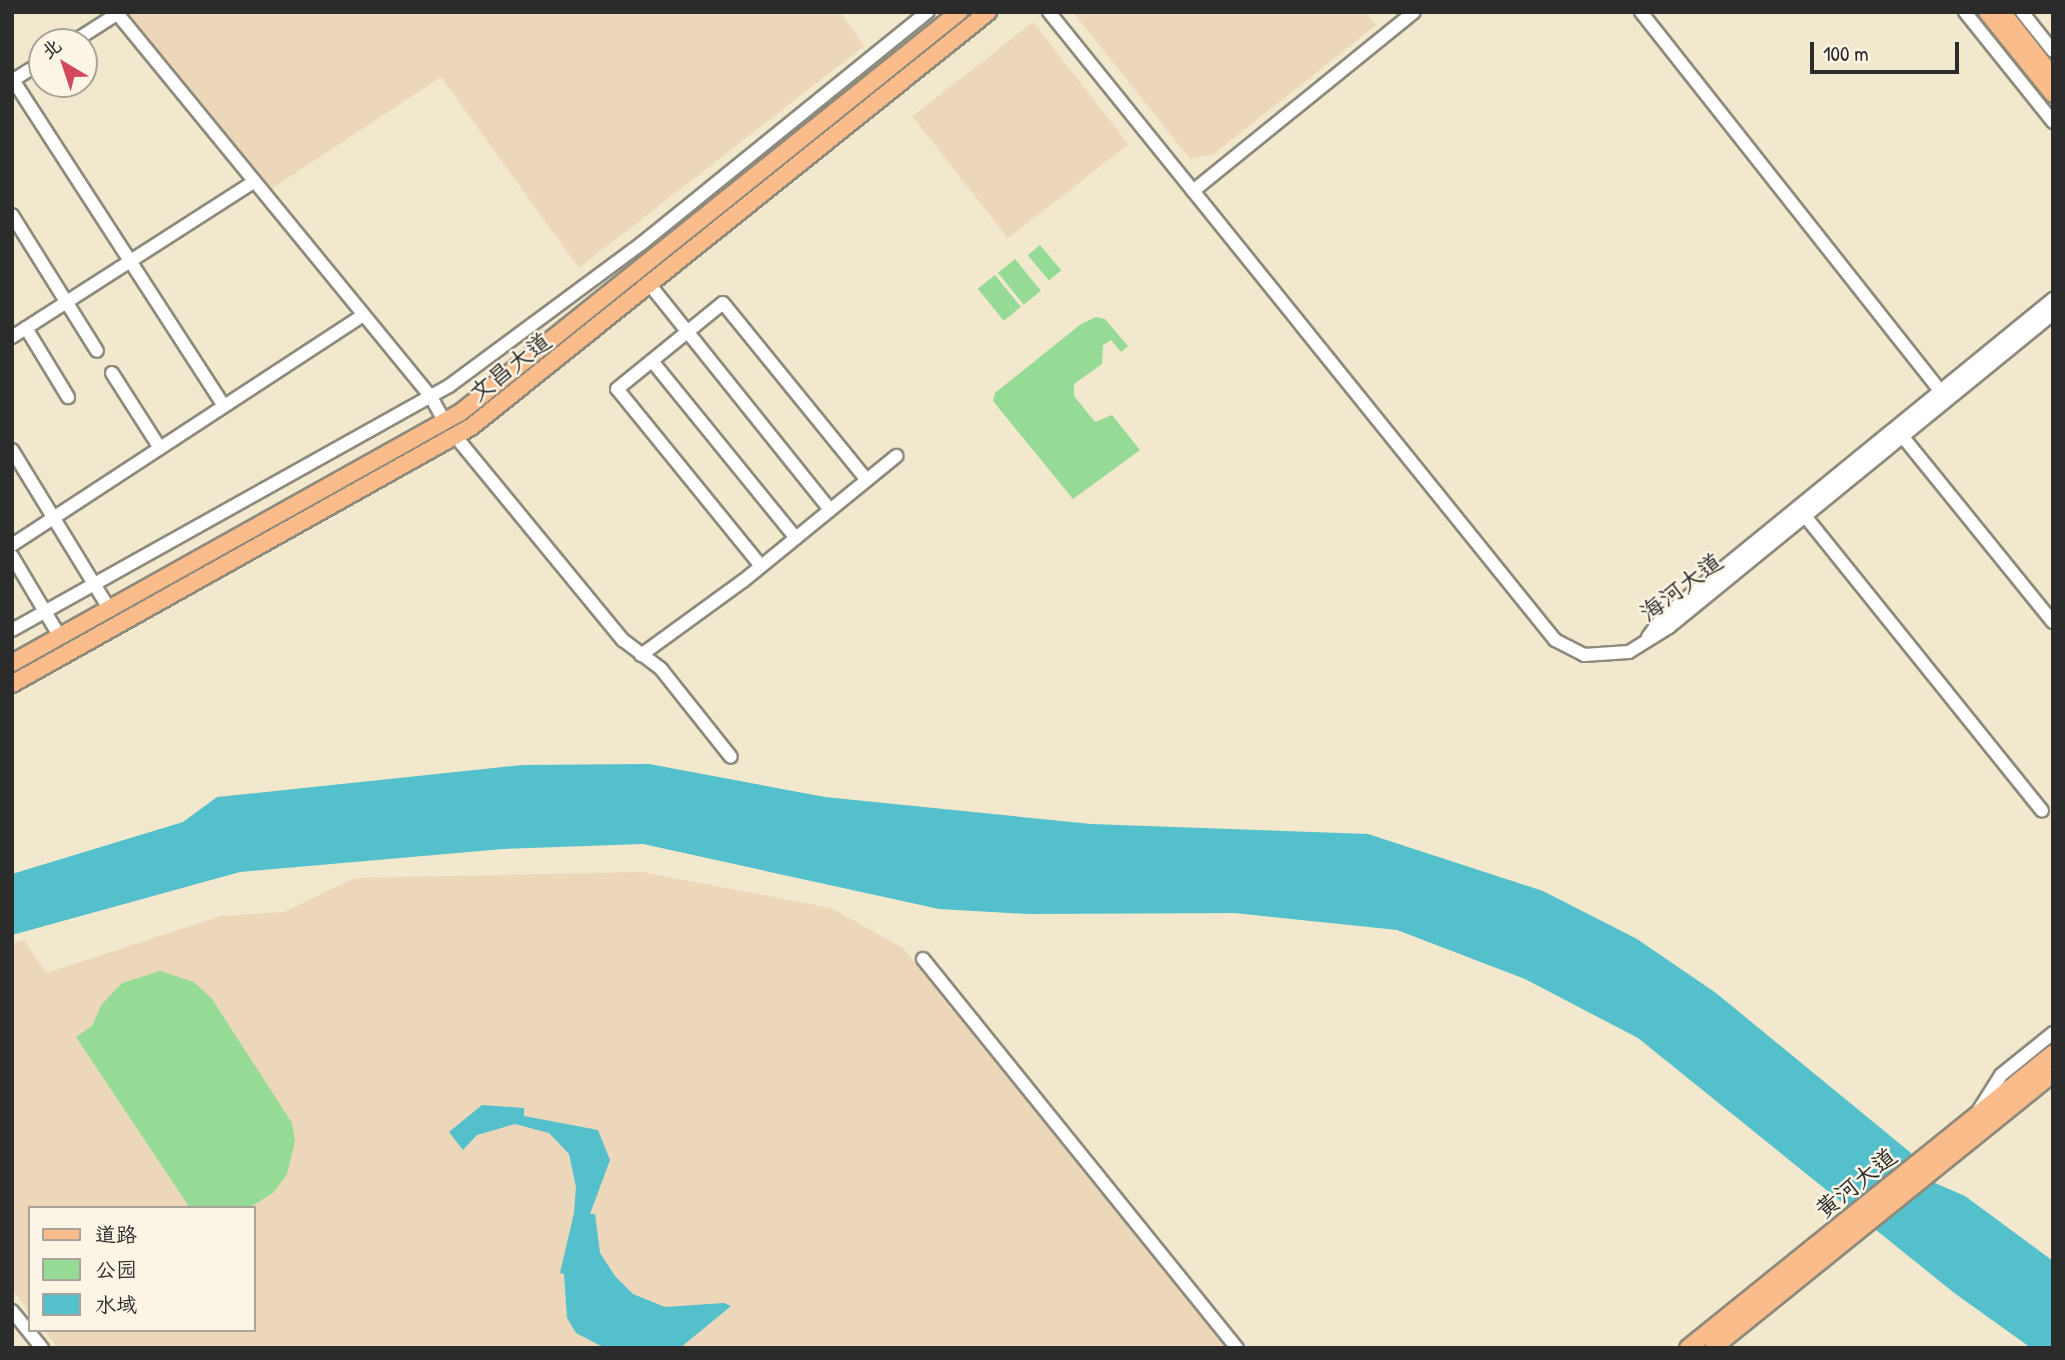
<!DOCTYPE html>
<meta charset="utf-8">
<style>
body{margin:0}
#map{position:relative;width:2065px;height:1360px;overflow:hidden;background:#f1e8cd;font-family:"Patrick Hand","LXGW WenKai TC",sans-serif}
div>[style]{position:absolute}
.built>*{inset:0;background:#ecd7ba;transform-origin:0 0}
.green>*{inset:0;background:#95db95;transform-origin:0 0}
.water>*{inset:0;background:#53c0cb}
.roads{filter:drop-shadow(2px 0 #8e8a7c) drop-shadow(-2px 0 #8e8a7c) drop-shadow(0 2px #8e8a7c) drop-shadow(0 -2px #8e8a7c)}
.minor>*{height:12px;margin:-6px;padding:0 6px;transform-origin:6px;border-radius:6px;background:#fff}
.major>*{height:16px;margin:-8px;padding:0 8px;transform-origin:8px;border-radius:8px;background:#f9bc8a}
span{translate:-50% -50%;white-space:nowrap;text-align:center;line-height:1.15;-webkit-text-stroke:5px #fcf5e5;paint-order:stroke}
.street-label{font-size:24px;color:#2b2b2b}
.frame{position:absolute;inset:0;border:14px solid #2b2b2b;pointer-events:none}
.legend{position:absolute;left:28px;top:1206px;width:228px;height:126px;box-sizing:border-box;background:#fcf5e5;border:2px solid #a8a49b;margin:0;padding:9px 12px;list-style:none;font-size:21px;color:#2b2b2b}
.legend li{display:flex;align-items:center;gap:14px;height:35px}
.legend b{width:35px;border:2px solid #a8a49b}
.north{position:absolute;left:28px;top:28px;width:70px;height:70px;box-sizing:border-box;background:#fcf5e5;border:2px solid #a8a49b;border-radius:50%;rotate:321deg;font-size:19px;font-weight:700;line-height:28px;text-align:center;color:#2b2b2b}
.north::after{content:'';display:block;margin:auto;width:24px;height:32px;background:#d1495b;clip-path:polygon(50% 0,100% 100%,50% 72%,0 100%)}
.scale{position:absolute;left:1810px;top:42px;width:149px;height:32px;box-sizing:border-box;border:4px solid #2b2b2b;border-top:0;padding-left:9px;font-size:21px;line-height:24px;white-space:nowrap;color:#2b2b2b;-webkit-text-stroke:5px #fcf5e5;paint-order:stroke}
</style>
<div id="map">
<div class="built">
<i style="clip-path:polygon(124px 12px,840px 12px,864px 46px,579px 268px,441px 77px,268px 191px)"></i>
<i style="clip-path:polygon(1073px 12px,1366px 12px,1376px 25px,1214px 154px,1190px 159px)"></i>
<i style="left:1033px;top:22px;width:155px;height:153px;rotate:52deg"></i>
<i style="clip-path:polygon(642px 872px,831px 908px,903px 948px,1227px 1348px,58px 1348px,44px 1330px,254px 1330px,254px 1208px,30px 1208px,30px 1312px,12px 1290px,12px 943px,24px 940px,46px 973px,221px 916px,284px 912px,355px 878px)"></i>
</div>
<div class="green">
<i style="left:1040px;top:245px;width:33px;height:16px;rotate:50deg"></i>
<i style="left:1015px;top:259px;width:41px;height:22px;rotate:51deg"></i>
<i style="left:995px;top:275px;width:41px;height:22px;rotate:51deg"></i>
<i style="clip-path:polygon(1096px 317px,1105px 319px,1128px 346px,1121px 352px,1111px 340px,1103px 345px,1102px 364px,1074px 384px,1074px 396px,1095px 422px,1112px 415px,1140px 450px,1073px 499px,993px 401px,995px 393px,1081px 324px)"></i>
<i style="clip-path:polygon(160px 971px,194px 982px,212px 999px,292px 1123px,295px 1141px,287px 1174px,273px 1193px,252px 1206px,190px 1208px,76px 1037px,92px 1026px,102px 1004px,122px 983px)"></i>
</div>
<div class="water">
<i style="clip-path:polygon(649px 764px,825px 797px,1091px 824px,1368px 834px,1543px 891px,1637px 939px,1716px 993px,1911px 1153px,1935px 1183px,1965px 1196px,2053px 1261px,2053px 1348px,2031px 1348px,1953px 1292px,1638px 1038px,1525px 979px,1397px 930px,1235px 913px,1029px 914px,939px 909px,643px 844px,503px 849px,240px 872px,12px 935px,12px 874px,183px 822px,217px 797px,523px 765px)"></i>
<i style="clip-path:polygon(482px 1105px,524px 1108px,524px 1116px,598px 1130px,610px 1160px,590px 1214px,595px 1214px,600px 1253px,615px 1276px,633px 1294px,665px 1307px,724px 1303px,731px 1306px,680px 1348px,605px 1348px,576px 1333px,567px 1318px,564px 1274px,560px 1273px,574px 1213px,576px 1187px,569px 1154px,549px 1133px,515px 1124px,477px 1135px,463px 1150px,449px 1132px)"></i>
</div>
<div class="roads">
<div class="minor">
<i style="left:116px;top:12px;width:497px;rotate:50.7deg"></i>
<i style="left:431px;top:397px;width:29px;rotate:61deg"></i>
<i style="left:1049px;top:12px;width:806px;rotate:51.14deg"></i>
<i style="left:1555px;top:640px;width:33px;rotate:27deg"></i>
<i style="left:1584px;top:655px;width:45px;rotate:-3.8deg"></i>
<i style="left:1629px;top:652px;width:47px;rotate:-32deg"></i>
<i style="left:1669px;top:627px;width:495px;rotate:-39.2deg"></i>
<i style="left:1641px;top:12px;width:483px;rotate:51.7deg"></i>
<i style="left:1965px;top:12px;width:141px;rotate:51.3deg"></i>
<i style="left:2022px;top:12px;width:50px;rotate:51.5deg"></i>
<i style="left:73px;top:42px;width:52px;rotate:-32.5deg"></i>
<i style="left:42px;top:62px;width:34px;rotate:148deg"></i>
<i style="left:13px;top:80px;width:388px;rotate:57.1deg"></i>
<i style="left:1193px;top:191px;width:284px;rotate:-39deg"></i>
<i style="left:12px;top:215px;width:160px;rotate:58deg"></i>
<i style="left:650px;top:285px;width:288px;rotate:51.3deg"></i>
<i style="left:26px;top:328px;width:81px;rotate:58.7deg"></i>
<i style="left:12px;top:337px;width:287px;rotate:-32.7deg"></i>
<i style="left:652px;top:361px;width:228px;rotate:50.9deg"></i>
<i style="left:112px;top:373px;width:89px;rotate:57.4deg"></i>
<i style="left:456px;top:437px;width:263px;rotate:50.6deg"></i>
<i style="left:623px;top:640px;width:48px;rotate:37.3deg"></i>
<i style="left:661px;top:669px;width:112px;rotate:51.5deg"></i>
<i style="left:1903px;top:437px;width:238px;rotate:51deg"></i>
<i style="left:12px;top:450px;width:188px;rotate:58.5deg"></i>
<i style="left:1805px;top:516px;width:378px;rotate:51.2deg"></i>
<i style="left:12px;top:545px;width:420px;rotate:-33.2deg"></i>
<i style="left:12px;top:556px;width:94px;rotate:59.3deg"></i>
<i style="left:761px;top:566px;width:228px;rotate:-129.1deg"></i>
<i style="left:617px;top:389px;width:136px;rotate:-39.1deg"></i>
<i style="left:723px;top:303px;width:228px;rotate:50.9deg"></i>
<i style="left:12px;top:630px;width:501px;rotate:-29.18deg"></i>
<i style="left:449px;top:386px;width:239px;rotate:-36.5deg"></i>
<i style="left:641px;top:244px;width:369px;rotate:-39deg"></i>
<i style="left:1648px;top:637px;width:24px;rotate:-54deg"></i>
<i style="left:1662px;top:618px;width:505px;rotate:-39.21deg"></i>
<i style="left:641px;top:655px;width:126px;rotate:-36deg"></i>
<i style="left:743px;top:581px;width:198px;rotate:-39.2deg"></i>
<i style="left:923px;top:959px;width:500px;rotate:51.1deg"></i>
<i style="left:1977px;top:1113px;width:45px;rotate:-57.7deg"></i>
<i style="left:2001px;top:1075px;width:67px;rotate:-38.9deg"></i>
<i style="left:12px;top:1311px;width:48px;rotate:51deg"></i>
</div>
<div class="major">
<i style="left:1987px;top:12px;width:105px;rotate:51.2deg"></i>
<i style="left:2002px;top:12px;width:76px;rotate:51.9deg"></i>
<i style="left:12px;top:663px;width:514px;rotate:-29.21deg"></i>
<i style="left:461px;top:412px;width:639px;rotate:-38.77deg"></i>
<i style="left:12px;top:684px;width:526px;rotate:-29.25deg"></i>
<i style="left:471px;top:427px;width:663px;rotate:-38.75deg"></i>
<i style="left:1688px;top:1348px;width:469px;rotate:-38.9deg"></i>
<i style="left:1713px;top:1348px;width:437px;rotate:-38.9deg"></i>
</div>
</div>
<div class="street-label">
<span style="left:510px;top:367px;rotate:-38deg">文昌大道</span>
<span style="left:1681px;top:587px;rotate:-37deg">海河大道</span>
<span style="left:1856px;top:1183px;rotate:-39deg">黄河大道</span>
</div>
<div class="frame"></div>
<ul class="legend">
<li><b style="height:9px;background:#f9bc8a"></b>道路</li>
<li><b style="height:19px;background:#95db95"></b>公园</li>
<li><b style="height:19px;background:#53c0cb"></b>水域</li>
</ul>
<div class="north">北</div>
<div class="scale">100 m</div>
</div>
